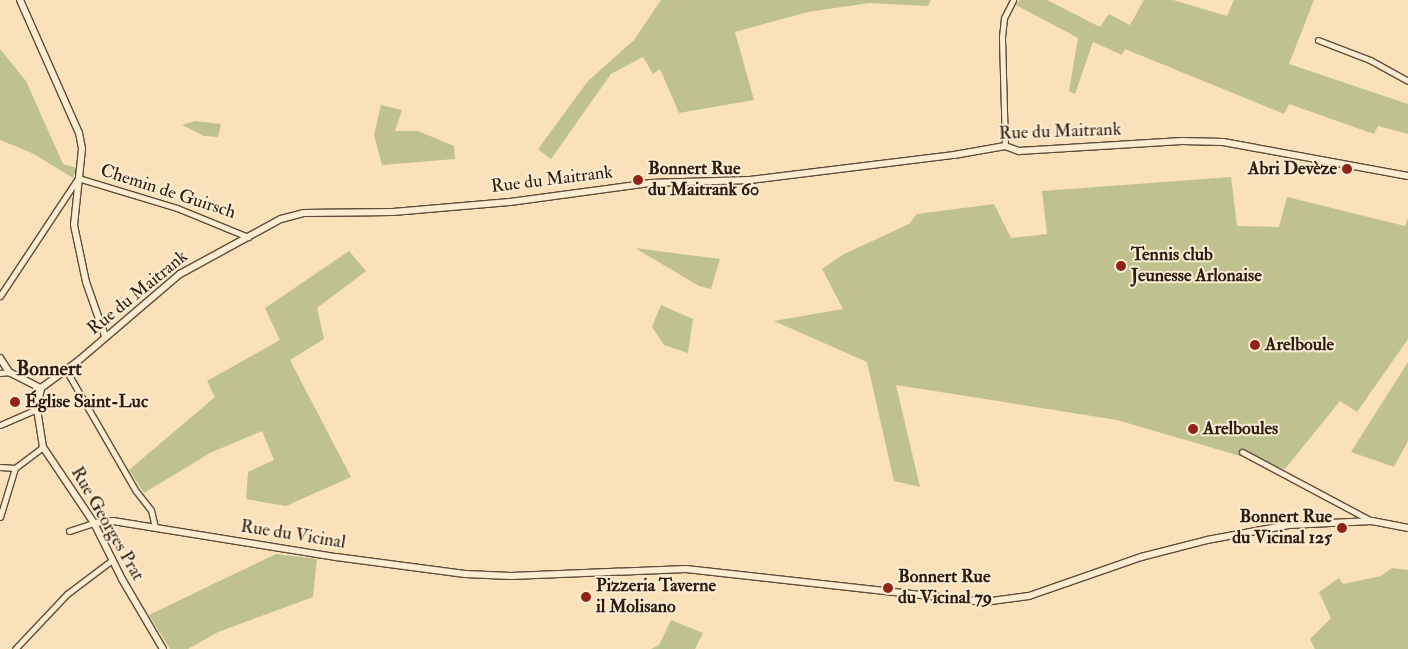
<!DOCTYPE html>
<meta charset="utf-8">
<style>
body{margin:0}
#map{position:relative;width:1408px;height:649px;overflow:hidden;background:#fbe1ba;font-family:"IM FELL Double Pica",serif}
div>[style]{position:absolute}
.green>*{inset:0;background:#bfc28f}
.roads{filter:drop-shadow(1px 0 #5e4d3a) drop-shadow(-1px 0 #5e4d3a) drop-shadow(0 1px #5e4d3a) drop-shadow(0 -1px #5e4d3a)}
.minor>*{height:5px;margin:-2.5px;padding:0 2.5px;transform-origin:2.5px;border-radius:2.5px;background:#fcecd2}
.tertiary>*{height:6px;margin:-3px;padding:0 3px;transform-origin:3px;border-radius:3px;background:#fcecd2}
.dots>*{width:14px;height:14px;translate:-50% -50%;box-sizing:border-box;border:2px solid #fcecd2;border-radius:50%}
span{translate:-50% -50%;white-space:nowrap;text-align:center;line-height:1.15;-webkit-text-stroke:4px #fcecd2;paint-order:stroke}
.street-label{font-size:18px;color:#2a1c0f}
.poi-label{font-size:18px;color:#2a1c0f;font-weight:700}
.right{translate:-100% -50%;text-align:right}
.left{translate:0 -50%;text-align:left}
.quarter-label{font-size:20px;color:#2a1c0f;font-weight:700}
</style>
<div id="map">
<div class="green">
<i style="clip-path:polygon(661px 0,931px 0,928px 6px,869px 3px,808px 12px,735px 32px,754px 100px,679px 113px,660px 69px,653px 74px,643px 57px,611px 74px,551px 159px,538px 149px,588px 81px,634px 40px)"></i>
<i style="clip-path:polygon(1020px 0,1047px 0,1100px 27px,1109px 14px,1130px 25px,1144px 0,1173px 0,1227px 16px,1234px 0,1314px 0,1289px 64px,1408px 104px,1408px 134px,1378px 126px,1374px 134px,1289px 104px,1284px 114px,1125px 49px,1122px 55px,1093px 42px,1075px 94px,1069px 91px,1078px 38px,1016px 5px)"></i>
<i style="clip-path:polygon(0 49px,26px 81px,63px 164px,77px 168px,73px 178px,32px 153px,0 140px)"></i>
<i style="clip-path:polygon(381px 105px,402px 110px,395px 131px,418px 131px,454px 146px,455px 159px,382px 165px,374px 135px)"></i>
<i style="clip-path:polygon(195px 121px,221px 124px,218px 137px,204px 136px,182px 125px)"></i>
<i style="clip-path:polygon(1231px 177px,1237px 226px,1279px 227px,1287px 197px,1405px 226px,1408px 218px,1408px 339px,1357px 412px,1340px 401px,1285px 469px,1117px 420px,896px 385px,920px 487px,894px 481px,867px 362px,774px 321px,843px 309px,822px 269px,844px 254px,909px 224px,917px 214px,994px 204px,1011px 238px,1047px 234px,1042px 191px)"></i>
<i style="clip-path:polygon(635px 248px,720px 259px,711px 289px,699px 286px)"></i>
<i style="clip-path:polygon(349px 251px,366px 271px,317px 308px,324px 339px,290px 360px,351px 477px,286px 506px,246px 499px,248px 472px,274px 460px,262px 431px,210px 453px,144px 493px,129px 470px,215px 397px,207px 381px,280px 340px,265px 308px)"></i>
<i style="clip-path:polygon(661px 305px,693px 319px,688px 353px,664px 345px,652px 327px)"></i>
<i style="clip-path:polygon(1408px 362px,1408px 441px,1394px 467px,1351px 452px)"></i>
<i style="clip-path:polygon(276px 554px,317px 559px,313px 597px,218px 632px,188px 649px,170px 649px,149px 615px)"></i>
<i style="clip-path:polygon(1392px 568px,1408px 570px,1408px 649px,1315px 649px,1310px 639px,1331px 618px,1319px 592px,1339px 578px,1343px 584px,1381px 576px)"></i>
<i style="clip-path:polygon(671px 620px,703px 633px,695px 649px,651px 649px,659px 645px)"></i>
</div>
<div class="roads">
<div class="minor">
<i style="left:1318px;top:40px;width:56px;rotate:21deg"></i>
<i style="left:1370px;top:60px;width:43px;rotate:28.9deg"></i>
<i style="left:1005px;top:146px;width:109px;rotate:-91.6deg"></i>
<i style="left:1002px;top:37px;width:19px;rotate:-84deg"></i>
<i style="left:1004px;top:18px;width:20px;rotate:-63deg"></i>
<i style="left:0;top:296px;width:141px;rotate:-56.5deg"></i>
<i style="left:78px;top:178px;width:103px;rotate:16.9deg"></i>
<i style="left:177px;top:208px;width:77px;rotate:22.2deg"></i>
<i style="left:66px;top:370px;width:140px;rotate:60deg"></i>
<i style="left:136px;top:491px;width:24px;rotate:52deg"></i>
<i style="left:151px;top:510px;width:18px;rotate:77deg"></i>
<i style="left:0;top:373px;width:9px;rotate:-6deg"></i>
<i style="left:0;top:425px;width:40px;rotate:-23.4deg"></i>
<i style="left:1242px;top:452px;width:147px;rotate:28deg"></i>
<i style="left:0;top:467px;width:15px;rotate:4deg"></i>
<i style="left:0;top:517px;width:51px;rotate:-73deg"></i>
<i style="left:15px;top:468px;width:35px;rotate:-37deg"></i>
<i style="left:69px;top:531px;width:26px;rotate:-18deg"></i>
<i style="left:15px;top:649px;width:76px;rotate:-46.6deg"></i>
<i style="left:67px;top:594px;width:56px;rotate:-37.1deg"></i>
</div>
<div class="tertiary">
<i style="left:20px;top:0;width:145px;rotate:66.1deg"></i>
<i style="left:79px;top:133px;width:16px;rotate:79deg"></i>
<i style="left:82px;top:149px;width:76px;rotate:96deg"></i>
<i style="left:74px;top:225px;width:58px;rotate:78.1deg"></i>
<i style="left:86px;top:282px;width:57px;rotate:70.6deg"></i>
<i style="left:0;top:358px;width:17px;rotate:57deg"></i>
<i style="left:9px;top:372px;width:36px;rotate:27deg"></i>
<i style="left:94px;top:523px;width:19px;rotate:-6deg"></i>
<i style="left:113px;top:521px;width:226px;rotate:9.2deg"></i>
<i style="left:336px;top:557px;width:130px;rotate:7.5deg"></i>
<i style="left:465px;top:574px;width:46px;rotate:2.5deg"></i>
<i style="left:511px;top:576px;width:175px;rotate:-2.3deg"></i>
<i style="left:686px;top:569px;width:300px;rotate:6.3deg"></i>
<i style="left:984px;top:602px;width:45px;rotate:-7.6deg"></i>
<i style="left:1029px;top:596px;width:119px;rotate:-19.2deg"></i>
<i style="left:1141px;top:557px;width:68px;rotate:-14.4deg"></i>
<i style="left:1207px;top:540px;width:83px;rotate:-10.4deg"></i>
<i style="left:1289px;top:525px;width:83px;rotate:-2.8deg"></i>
<i style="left:1372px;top:521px;width:37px;rotate:11deg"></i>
<i style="left:163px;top:649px;width:81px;rotate:-120.4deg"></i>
<i style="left:122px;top:579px;width:63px;rotate:-116.6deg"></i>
<i style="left:94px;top:523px;width:92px;rotate:-123.9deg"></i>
<i style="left:43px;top:447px;width:38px;rotate:-99deg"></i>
<i style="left:37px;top:409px;width:21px;rotate:-79deg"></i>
<i style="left:41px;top:388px;width:46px;rotate:-36.1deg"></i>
<i style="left:78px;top:361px;width:134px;rotate:-40.5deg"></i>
<i style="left:180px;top:274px;width:115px;rotate:-28.6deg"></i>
<i style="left:281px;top:219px;width:23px;rotate:-15deg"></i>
<i style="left:303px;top:213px;width:90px;rotate:-0.6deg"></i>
<i style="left:393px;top:212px;width:117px;rotate:-4.9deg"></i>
<i style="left:510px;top:202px;width:141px;rotate:-7.7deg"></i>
<i style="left:650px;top:183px;width:100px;rotate:-1.7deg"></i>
<i style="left:750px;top:180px;width:206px;rotate:-7deg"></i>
<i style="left:954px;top:155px;width:52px;rotate:-10deg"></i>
<i style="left:1005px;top:146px;width:15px;rotate:20deg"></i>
<i style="left:1019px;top:151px;width:163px;rotate:-3.5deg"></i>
<i style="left:1182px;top:141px;width:41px;rotate:1.4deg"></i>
<i style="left:1223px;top:142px;width:188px;rotate:10.4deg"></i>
</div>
</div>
<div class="dots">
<i style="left:1347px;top:169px;background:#8f2418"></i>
<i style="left:638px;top:180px;background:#8f2418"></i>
<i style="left:1121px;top:266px;background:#8f2418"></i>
<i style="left:1255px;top:345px;background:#8f2418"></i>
<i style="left:15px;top:402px;background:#8f2418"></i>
<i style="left:1193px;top:429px;background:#8f2418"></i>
<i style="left:1342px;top:528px;background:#8f2418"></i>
<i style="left:888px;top:588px;background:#8f2418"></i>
<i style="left:586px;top:597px;background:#8f2418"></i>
</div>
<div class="street-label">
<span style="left:1060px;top:132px;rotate:-2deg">Rue du Maitrank</span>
<span style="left:552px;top:180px;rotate:-7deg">Rue du Maitrank</span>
<span style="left:168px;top:192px;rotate:18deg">Chemin de Guirsch</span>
<span style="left:138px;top:293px;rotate:-39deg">Rue du Maitrank</span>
<span style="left:107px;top:524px;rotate:60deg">Rue Georges Prat</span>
<span style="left:293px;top:535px;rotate:9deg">Rue du Vicinal</span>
</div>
<div class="poi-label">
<span class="right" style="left:1337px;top:169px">Abri Devèze</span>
<span class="left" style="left:648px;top:180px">Bonnert Rue<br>du Maitrank 60</span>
<span class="left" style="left:1131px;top:266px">Tennis club<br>Jeunesse Arlonaise</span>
<span class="left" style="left:1265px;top:345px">Arelboule</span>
<span class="left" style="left:25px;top:402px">Église Saint-Luc</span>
<span class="left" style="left:1203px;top:429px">Arelboules</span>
<span class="right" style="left:1332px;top:528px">Bonnert Rue<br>du Vicinal 125</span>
<span class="left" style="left:898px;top:588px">Bonnert Rue<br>du Vicinal 79</span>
<span class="left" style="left:596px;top:597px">Pizzeria Taverne<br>il Molisano</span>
</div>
<div class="quarter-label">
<span style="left:49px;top:368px">Bonnert</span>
</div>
</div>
